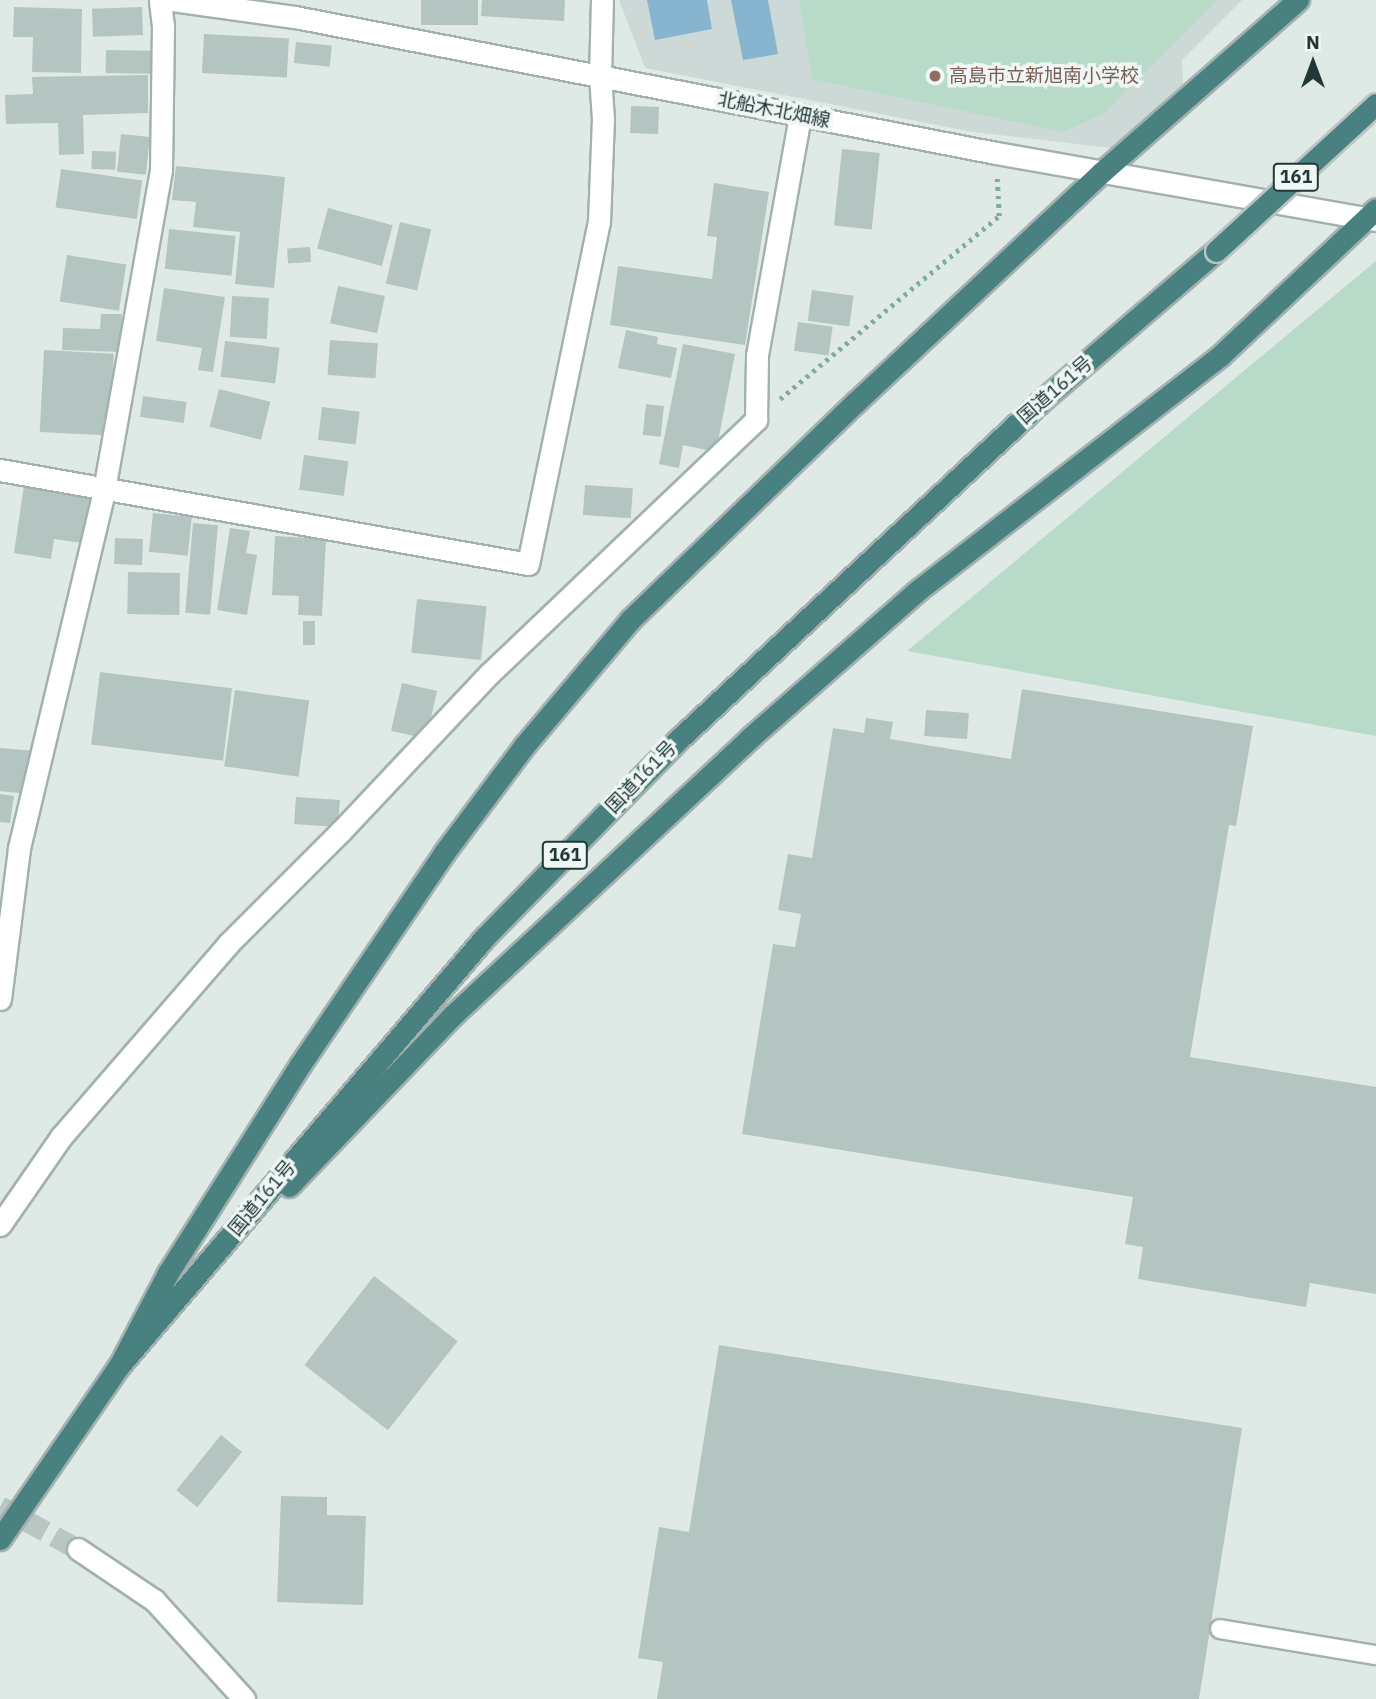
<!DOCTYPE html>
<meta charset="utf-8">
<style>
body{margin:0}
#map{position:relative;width:1376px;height:1699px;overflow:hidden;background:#dfeae7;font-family:"IBM Plex Sans","Noto Sans JP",sans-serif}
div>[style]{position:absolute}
.built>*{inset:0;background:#cdd9d6}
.green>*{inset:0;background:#b8dac9}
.water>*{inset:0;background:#87b4ce}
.building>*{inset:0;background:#b4c4c1;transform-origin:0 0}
.minor-tunnel>*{height:21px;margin-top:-10.5px;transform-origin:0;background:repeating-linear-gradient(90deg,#b9c7c4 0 21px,transparent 0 31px)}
.path>*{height:4.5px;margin-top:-2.25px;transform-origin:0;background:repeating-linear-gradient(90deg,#80aca8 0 3.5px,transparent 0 8.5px)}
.roads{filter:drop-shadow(2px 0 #a2b1af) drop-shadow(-2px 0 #a2b1af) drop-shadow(0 2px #a2b1af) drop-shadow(0 -2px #a2b1af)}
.service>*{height:18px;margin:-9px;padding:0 9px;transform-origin:9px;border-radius:9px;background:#fff}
.minor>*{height:21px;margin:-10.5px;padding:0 10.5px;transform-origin:10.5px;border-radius:10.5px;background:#fff}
.secondary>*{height:21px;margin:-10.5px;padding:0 10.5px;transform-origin:10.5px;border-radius:10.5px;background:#fff}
.trunk>*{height:21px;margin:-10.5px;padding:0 10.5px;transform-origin:10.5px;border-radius:10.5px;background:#488180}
.bridges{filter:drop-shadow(2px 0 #bcc4c3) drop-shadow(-2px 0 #bcc4c3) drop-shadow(0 2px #bcc4c3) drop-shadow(0 -2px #bcc4c3)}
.trunk-bridge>*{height:21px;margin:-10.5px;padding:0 10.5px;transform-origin:10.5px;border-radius:10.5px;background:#488180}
.dots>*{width:19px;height:19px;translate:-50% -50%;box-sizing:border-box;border:4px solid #eff6f4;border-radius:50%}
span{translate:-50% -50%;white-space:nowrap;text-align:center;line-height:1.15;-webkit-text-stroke:7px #eff6f4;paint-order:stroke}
.shield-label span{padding:2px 5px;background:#eff6f4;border:2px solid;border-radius:5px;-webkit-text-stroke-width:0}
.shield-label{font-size:18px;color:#203937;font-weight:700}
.education-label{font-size:19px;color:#785e54}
.left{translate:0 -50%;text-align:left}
.street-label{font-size:19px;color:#203937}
.north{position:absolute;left:1278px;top:28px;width:70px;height:70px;-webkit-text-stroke:5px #eff6f4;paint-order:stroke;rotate:0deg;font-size:19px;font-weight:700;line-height:28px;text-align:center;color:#203937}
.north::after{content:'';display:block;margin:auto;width:24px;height:32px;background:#203937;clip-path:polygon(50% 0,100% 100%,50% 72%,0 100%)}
</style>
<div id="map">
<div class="built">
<i style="clip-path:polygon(619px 0,1242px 0,1182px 60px,1183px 84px,1112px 148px,973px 132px,645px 68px)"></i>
</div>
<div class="green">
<i style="clip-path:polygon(799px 0,1217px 0,1104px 113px,1063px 132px,812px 79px)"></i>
<i style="clip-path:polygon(1376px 261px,1376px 736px,907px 651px)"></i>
</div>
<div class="water">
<i style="clip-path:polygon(647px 0,707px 0,712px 29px,655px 40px)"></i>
<i style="clip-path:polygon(731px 0,768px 0,778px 54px,743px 60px)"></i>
</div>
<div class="building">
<i style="left:421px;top:0;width:57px;height:25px"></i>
<i style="clip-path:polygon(482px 0,565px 0,564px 21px,481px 16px)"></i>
<i style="clip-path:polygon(14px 7px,82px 9px,81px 73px,32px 72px,33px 37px,13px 37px)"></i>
<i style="left:142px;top:7px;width:28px;height:50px;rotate:88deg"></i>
<i style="left:204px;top:34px;width:85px;height:39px;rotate:3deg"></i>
<i style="left:296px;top:42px;width:36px;height:21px;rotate:6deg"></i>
<i style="left:106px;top:50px;width:48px;height:23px;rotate:1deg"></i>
<i style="clip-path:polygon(148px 75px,148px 113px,83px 115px,84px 154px,59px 155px,58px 123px,6px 124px,5px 95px,33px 94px,32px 77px)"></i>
<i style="left:631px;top:106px;width:28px;height:27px;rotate:2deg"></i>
<i style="left:121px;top:134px;width:29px;height:38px;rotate:6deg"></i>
<i style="left:842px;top:149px;width:38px;height:77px;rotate:6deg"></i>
<i style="left:92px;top:151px;width:24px;height:18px;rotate:2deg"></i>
<i style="clip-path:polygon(176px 166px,285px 177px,274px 288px,235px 284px,240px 232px,193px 227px,196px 202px,172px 200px)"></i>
<i style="left:61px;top:169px;width:82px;height:39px;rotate:8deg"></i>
<i style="clip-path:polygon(714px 183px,769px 192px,745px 345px,610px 325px,618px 266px,712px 279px,717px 237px,707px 236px)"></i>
<i style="left:328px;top:208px;width:67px;height:42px;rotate:15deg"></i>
<i style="left:400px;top:222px;width:32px;height:63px;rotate:13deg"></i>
<i style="left:169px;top:229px;width:67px;height:40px;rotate:6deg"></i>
<i style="left:310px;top:247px;width:15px;height:23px;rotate:86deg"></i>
<i style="left:67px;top:255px;width:60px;height:47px;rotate:9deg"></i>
<i style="left:338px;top:286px;width:48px;height:38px;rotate:12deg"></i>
<i style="clip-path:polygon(164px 288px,225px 297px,213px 372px,198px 370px,202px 348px,156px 341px)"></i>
<i style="left:812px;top:290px;width:42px;height:31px;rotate:8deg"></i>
<i style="left:232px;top:296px;width:37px;height:41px;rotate:3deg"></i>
<i style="clip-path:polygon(101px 314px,122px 314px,120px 352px,62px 350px,63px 328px,100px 329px)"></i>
<i style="left:798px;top:322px;width:35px;height:29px;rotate:8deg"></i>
<i style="clip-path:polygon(626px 330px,658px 337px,657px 344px,677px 348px,671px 378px,618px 368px)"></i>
<i style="left:330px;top:340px;width:48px;height:35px;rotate:4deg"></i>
<i style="left:225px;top:341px;width:55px;height:36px;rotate:7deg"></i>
<i style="clip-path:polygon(683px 344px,735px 354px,716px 452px,683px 445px,679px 468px,659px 464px)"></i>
<i style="left:44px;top:350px;width:70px;height:82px;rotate:3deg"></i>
<i style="left:219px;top:389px;width:53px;height:39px;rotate:14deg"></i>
<i style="left:143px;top:396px;width:44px;height:21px;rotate:8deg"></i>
<i style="left:646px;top:404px;width:18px;height:31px;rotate:6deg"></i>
<i style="left:322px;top:407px;width:38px;height:33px;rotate:7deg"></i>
<i style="left:304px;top:455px;width:45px;height:35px;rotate:8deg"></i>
<i style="clip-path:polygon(24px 485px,96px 495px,89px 544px,54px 539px,51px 559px,14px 553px)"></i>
<i style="left:585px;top:485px;width:48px;height:30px;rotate:4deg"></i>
<i style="left:153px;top:513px;width:39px;height:39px;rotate:6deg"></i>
<i style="left:193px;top:523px;width:25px;height:90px;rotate:5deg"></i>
<i style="clip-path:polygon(230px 528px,250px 531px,246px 553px,257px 555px,247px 615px,217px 610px)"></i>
<i style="clip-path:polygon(275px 536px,326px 539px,322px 616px,298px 615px,299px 596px,272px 595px)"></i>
<i style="left:115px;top:538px;width:28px;height:26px;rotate:2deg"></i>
<i style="left:128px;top:572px;width:52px;height:42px;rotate:1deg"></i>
<i style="left:417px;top:599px;width:70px;height:54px;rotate:6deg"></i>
<i style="left:303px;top:621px;width:12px;height:24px"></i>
<i style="left:100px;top:672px;width:133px;height:73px;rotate:7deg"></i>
<i style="left:402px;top:683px;width:36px;height:49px;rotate:13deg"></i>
<i style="clip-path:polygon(1022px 689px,1253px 726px,1236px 826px,1229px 825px,1190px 1057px,1376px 1087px,1376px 1294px,1310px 1283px,1306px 1307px,1138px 1279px,1143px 1247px,1125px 1244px,1133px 1197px,742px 1134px,773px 944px,795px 947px,801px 914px,778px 910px,788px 854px,812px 858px,833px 728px,864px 733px,866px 718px,893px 722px,890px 739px,1011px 759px)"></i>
<i style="left:235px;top:690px;width:75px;height:77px;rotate:8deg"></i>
<i style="left:926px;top:710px;width:43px;height:26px;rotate:4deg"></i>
<i style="left:0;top:748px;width:32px;height:43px;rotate:5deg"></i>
<i style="clip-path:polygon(0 794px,14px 796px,10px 823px,0 822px)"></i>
<i style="left:296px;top:797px;width:44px;height:27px;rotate:4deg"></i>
<i style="left:374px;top:1276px;width:106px;height:113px;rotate:38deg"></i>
<i style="clip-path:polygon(719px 1345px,1242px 1428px,1199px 1699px,657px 1699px,663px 1662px,638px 1658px,659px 1527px,689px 1532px)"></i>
<i style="left:221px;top:1435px;width:27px;height:71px;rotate:39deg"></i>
<i style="clip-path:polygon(281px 1496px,327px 1497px,327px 1515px,366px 1516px,363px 1605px,277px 1602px)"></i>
</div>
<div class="minor-tunnel">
<i style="left:0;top:1506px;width:89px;rotate:28.9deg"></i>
</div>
<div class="path">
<i style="left:780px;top:399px;width:285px;rotate:-39.9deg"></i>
<i style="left:999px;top:216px;width:39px;rotate:-93deg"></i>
</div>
<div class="roads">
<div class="service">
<i style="left:1220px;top:1629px;width:158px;rotate:9.5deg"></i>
</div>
<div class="minor">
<i style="left:0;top:470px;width:536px;rotate:10.09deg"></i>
<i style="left:528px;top:564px;width:349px;rotate:-78.3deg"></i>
<i style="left:599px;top:222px;width:103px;rotate:-87.8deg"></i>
<i style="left:603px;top:119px;width:43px;rotate:-94deg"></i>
<i style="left:600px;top:76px;width:76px;rotate:-88.5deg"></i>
<i style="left:0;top:999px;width:152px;rotate:-82.8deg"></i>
<i style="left:19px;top:848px;width:368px;rotate:-76.6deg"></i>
<i style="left:104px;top:490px;width:325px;rotate:-79.9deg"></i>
<i style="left:161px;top:170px;width:144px;rotate:-89.2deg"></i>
<i style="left:163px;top:26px;width:26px;rotate:-97deg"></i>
<i style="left:0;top:1225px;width:107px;rotate:-55.3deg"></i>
<i style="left:61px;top:1137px;width:255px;rotate:-49.1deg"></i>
<i style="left:228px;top:944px;width:160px;rotate:-45deg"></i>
<i style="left:341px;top:831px;width:216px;rotate:-46.7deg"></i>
<i style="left:489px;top:674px;width:369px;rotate:-43.6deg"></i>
<i style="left:756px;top:420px;width:65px;rotate:-89.1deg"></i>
<i style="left:757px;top:355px;width:244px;rotate:-79.8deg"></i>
<i style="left:78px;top:1549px;width:92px;rotate:33.9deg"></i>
<i style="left:154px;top:1600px;width:134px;rotate:47.7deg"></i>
</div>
<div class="secondary">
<i style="left:172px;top:0;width:124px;rotate:7.9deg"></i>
<i style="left:295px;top:17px;width:714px;rotate:10.98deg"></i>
<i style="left:996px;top:153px;width:386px;rotate:10deg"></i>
</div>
<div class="trunk">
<i style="left:289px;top:1186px;width:236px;rotate:-46.2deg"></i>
<i style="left:452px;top:1016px;width:409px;rotate:-43deg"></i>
<i style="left:751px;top:737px;width:221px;rotate:-41.3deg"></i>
<i style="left:917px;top:591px;width:383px;rotate:-37.8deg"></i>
<i style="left:1220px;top:356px;width:214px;rotate:-43.3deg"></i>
<i style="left:119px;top:1366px;width:105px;rotate:-62.2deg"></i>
<i style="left:168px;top:1273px;width:246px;rotate:-57.6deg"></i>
<i style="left:300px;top:1065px;width:256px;rotate:-55.8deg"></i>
<i style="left:444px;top:853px;width:134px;rotate:-53.2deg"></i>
<i style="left:524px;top:746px;width:165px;rotate:-49.9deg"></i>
<i style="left:630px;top:620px;width:314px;rotate:-44deg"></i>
<i style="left:856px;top:402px;width:337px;rotate:-43.1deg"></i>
<i style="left:1102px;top:172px;width:261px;rotate:-41.3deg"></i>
<i style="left:0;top:1539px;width:210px;rotate:-55.5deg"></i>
<i style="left:119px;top:1366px;width:563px;rotate:-49.54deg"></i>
<i style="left:484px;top:938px;width:279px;rotate:-45.6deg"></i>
<i style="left:679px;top:739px;width:492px;rotate:-43deg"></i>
<i style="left:1039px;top:403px;width:233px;rotate:-40.7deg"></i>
</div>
</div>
<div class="bridges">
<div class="trunk-bridge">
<i style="left:1216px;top:251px;width:217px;rotate:-42.6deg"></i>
</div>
</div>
<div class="dots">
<i style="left:935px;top:76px;background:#8d6e63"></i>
</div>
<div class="shield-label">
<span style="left:1296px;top:177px">161</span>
<span style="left:565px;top:855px">161</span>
</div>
<div class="education-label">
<span class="left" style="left:949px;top:76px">高島市立新旭南小学校</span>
</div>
<div class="street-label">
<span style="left:774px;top:110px;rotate:11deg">北船木北畑線</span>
<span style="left:1055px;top:390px;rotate:-41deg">国道161号</span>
<span style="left:641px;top:777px;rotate:-46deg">国道161号</span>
<span style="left:262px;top:1198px;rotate:-50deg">国道161号</span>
</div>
<div class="north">N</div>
</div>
